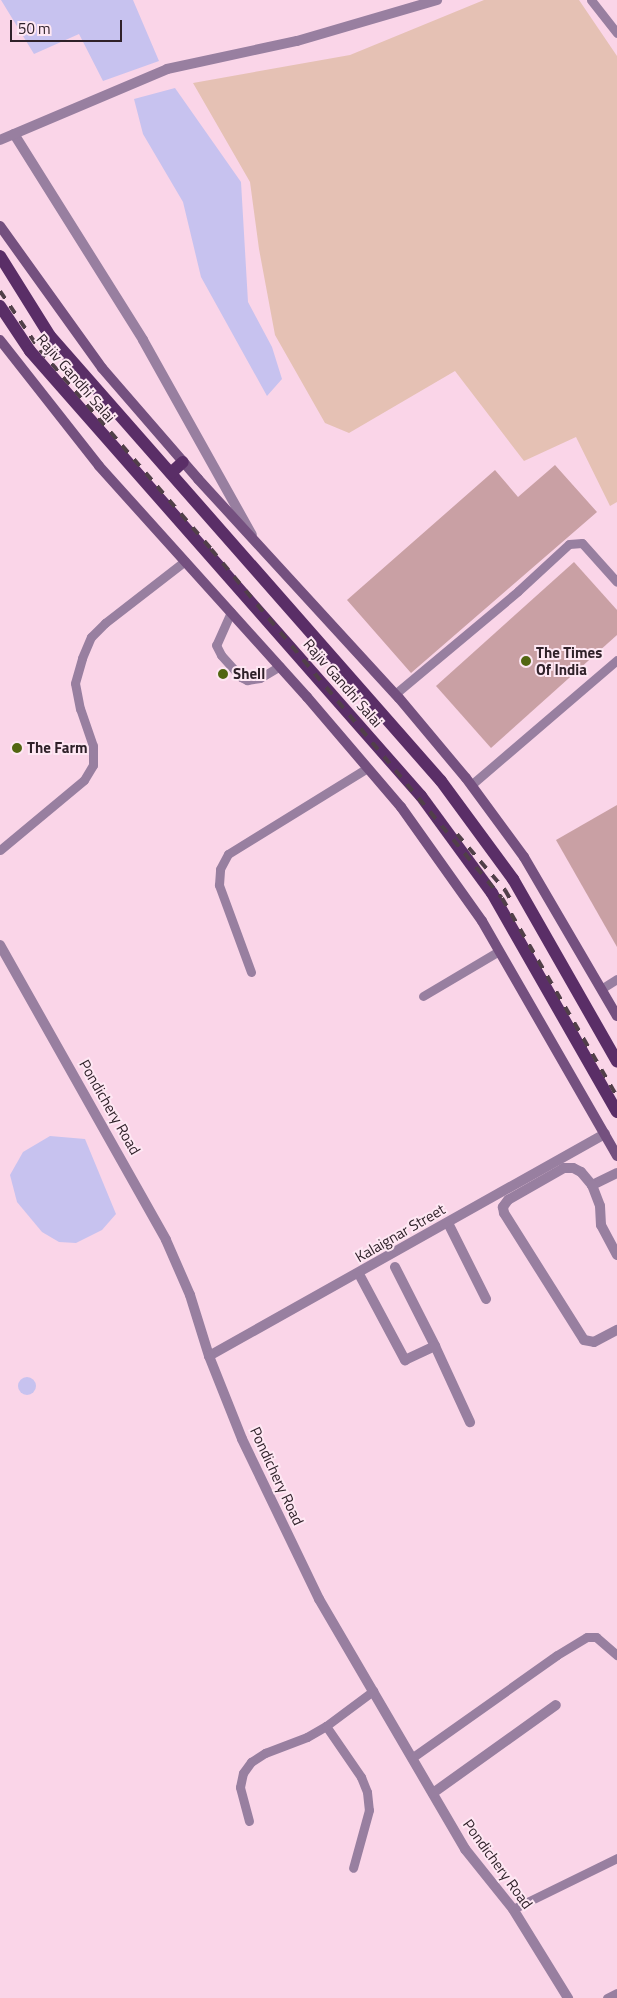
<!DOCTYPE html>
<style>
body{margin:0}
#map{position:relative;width:617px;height:1998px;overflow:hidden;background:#fad5e8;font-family:"Titillium Web",sans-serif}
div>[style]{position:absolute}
.green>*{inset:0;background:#e5c1b4}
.water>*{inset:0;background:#c7c2ef}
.round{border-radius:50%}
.building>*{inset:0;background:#c9a0a4}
.lane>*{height:9px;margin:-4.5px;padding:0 4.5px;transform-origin:4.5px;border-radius:4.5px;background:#987fa0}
.street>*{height:10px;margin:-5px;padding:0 5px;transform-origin:5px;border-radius:5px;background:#987fa0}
.secondary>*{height:10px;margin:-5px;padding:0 5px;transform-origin:5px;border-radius:5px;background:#74507f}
.primary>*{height:12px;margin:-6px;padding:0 6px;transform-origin:6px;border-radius:6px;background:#5a2e67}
.rail>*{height:4px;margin-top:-2px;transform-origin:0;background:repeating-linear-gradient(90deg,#513f49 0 9px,transparent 0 18px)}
.dots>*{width:14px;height:14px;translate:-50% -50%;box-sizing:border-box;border:2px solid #fee7f3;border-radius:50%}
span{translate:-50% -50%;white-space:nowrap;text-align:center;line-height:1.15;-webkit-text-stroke:4px #fee7f3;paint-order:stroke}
.street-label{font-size:15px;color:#2f2129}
.poi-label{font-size:15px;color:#2f2129;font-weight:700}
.left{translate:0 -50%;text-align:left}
.scale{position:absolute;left:10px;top:20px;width:112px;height:22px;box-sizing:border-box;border:2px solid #2f2129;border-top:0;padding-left:6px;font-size:15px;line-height:18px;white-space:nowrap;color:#2f2129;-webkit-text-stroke:4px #fee7f3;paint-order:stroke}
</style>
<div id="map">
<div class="green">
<i style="clip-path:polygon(484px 0,579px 0,617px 56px,617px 502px,610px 506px,576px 437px,524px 461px,455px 371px,349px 433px,325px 423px,275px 335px,259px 249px,250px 182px,193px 83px,350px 55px)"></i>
</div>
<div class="water">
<i style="clip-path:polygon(1px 0,133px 0,159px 61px,103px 81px,79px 34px,34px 54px)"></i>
<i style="clip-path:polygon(175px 88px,241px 182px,248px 302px,272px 347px,282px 379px,267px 396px,201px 277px,183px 202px,143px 134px,134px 99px)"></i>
<i style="clip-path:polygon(50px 1136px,85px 1139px,116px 1214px,102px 1230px,76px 1243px,59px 1242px,42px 1232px,17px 1202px,10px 1175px,23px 1152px)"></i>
<i class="round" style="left:18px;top:1377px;width:18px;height:18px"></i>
</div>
<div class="building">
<i style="clip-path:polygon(555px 465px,597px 512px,411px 673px,347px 600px,495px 470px,518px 497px)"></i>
<i style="clip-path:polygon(574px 562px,617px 610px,617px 635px,491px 748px,436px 686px)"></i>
<i style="clip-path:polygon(617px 805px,617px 947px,556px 840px)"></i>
</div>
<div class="lane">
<i style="left:591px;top:0;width:42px;rotate:51.8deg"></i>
<i style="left:231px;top:612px;width:36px;rotate:114deg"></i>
<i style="left:216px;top:645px;width:11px;rotate:63deg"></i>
<i style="left:221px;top:655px;width:30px;rotate:48deg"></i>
<i style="left:241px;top:677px;width:7px;rotate:27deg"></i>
<i style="left:247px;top:680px;width:13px;rotate:-9deg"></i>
<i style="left:260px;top:678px;width:23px;rotate:-31deg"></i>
<i style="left:395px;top:694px;width:160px;rotate:-39.9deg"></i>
<i style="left:518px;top:591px;width:69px;rotate:-42.7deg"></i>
<i style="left:569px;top:544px;width:13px;rotate:-4deg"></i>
<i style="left:582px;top:543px;width:52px;rotate:48.1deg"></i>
<i style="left:471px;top:785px;width:192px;rotate:-40.6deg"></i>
<i style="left:0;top:850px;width:109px;rotate:-39.8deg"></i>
<i style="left:84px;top:780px;width:17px;rotate:-59deg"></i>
<i style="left:93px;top:765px;width:19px;rotate:-90deg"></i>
<i style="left:93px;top:746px;width:39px;rotate:-109deg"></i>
<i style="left:80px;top:709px;width:26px;rotate:-101deg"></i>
<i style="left:75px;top:683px;width:26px;rotate:-74deg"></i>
<i style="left:82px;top:658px;width:23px;rotate:-67deg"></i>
<i style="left:91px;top:637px;width:20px;rotate:-45deg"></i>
<i style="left:105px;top:623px;width:101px;rotate:-37.8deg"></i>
<i style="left:251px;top:972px;width:93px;rotate:-110.2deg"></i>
<i style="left:219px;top:885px;width:16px;rotate:-86deg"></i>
<i style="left:220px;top:869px;width:17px;rotate:-62deg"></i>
<i style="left:228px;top:854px;width:163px;rotate:-31.7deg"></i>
<i style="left:601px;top:989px;width:19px;rotate:-32deg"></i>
<i style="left:423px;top:996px;width:88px;rotate:-30.6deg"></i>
<i style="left:326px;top:1726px;width:62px;rotate:55.5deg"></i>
<i style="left:361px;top:1777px;width:16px;rotate:68deg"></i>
<i style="left:367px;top:1792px;width:18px;rotate:84deg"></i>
<i style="left:369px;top:1810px;width:60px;rotate:105.4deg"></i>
<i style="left:413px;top:1757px;width:176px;rotate:-35.3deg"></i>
<i style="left:557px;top:1655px;width:35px;rotate:-31deg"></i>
<i style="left:587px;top:1637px;width:9px"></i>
<i style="left:596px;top:1637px;width:28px;rotate:41deg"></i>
<i style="left:249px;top:1821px;width:35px;rotate:-105deg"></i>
<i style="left:240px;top:1787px;width:14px;rotate:-78deg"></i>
<i style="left:243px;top:1773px;width:14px;rotate:-54deg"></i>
<i style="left:251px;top:1762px;width:17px;rotate:-33deg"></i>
<i style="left:265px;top:1753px;width:45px;rotate:-20.9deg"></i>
<i style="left:307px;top:1737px;width:22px;rotate:-30deg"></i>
<i style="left:326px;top:1726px;width:59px;rotate:-36.7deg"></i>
<i style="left:513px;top:1909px;width:116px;rotate:-26.1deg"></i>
<i style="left:607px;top:1998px;width:11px;rotate:-27deg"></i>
</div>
<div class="street">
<i style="left:14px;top:134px;width:243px;rotate:57.9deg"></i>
<i style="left:143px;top:340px;width:223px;rotate:60.8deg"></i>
<i style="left:0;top:140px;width:181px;rotate:-23deg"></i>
<i style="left:167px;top:69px;width:133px;rotate:-12.2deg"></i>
<i style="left:297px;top:41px;width:146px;rotate:-16.3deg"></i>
<i style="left:0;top:945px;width:338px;rotate:60.6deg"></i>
<i style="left:166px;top:1240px;width:60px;rotate:66.4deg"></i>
<i style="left:190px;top:1295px;width:64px;rotate:72.7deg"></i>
<i style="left:209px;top:1356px;width:89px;rotate:68.3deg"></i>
<i style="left:242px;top:1439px;width:178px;rotate:64.3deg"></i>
<i style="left:319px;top:1599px;width:290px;rotate:59.7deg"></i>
<i style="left:465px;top:1849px;width:77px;rotate:51.3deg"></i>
<i style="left:513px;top:1909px;width:105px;rotate:58.3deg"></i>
<i style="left:617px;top:1173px;width:28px;rotate:154deg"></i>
<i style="left:592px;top:1185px;width:17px;rotate:-130deg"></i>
<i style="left:581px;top:1172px;width:9px;rotate:-153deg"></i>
<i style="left:573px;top:1168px;width:9px;rotate:180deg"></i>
<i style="left:564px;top:1168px;width:64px;rotate:150.3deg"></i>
<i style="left:508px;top:1200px;width:9px;rotate:126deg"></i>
<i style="left:503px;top:1207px;width:6px;rotate:81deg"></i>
<i style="left:504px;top:1213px;width:150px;rotate:57.8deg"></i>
<i style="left:584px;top:1340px;width:10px;rotate:11deg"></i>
<i style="left:594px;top:1342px;width:26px;rotate:-28deg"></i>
<i style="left:592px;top:1185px;width:22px;rotate:69deg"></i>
<i style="left:600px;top:1206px;width:19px;rotate:87deg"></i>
<i style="left:601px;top:1225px;width:34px;rotate:62deg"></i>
<i style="left:448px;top:1223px;width:85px;rotate:63.4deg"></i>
<i style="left:395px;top:1267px;width:89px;rotate:63.1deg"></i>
<i style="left:359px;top:1274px;width:98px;rotate:61.9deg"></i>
<i style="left:405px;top:1360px;width:33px;rotate:-25deg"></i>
<i style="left:435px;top:1346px;width:84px;rotate:65.3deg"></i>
<i style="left:209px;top:1356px;width:454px;rotate:-29.3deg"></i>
<i style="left:433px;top:1793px;width:151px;rotate:-35.6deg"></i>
</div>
<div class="secondary">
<i style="left:0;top:226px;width:175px;rotate:54.3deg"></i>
<i style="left:102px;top:368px;width:147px;rotate:49.1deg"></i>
<i style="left:198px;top:479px;width:297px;rotate:47.5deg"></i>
<i style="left:399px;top:698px;width:104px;rotate:50.1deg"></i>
<i style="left:466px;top:778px;width:98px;rotate:53.7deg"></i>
<i style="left:524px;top:857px;width:184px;rotate:59.7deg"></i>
<i style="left:0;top:340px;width:160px;rotate:51.8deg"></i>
<i style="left:99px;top:466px;width:311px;rotate:48deg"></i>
<i style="left:307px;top:697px;width:145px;rotate:49.5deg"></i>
<i style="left:401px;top:807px;width:140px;rotate:54.6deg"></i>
<i style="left:482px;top:921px;width:271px;rotate:60.1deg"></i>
</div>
<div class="primary">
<i style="left:0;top:256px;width:94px;rotate:58deg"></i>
<i style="left:50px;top:336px;width:592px;rotate:48.7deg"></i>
<i style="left:441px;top:781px;width:122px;rotate:53.7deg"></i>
<i style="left:513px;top:879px;width:210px;rotate:60.3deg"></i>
<i style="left:0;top:306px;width:54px;rotate:56.3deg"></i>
<i style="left:30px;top:351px;width:592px;rotate:48.7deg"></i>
<i style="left:421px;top:796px;width:120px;rotate:53.8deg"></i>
<i style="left:492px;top:893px;width:252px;rotate:60.3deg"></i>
<i style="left:171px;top:473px;width:16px;rotate:-43deg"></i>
</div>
<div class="rail">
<i style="left:0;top:291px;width:71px;rotate:55.9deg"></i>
<i style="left:40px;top:350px;width:262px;rotate:49.3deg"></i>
<i style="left:211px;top:549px;width:454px;rotate:50.2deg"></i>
<i style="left:502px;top:898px;width:229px;rotate:59.9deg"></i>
<i style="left:457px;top:834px;width:74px;rotate:49.4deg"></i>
<i style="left:505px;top:890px;width:16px;rotate:60deg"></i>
</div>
<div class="dots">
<i style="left:526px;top:661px;background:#526611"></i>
<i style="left:223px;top:674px;background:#526611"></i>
<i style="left:17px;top:748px;background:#526611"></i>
</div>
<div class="street-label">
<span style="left:76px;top:378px;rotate:49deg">Rajiv Gandhi Salai</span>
<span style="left:343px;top:683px;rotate:49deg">Rajiv Gandhi Salai</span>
<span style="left:110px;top:1107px;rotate:60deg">Pondichery Road</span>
<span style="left:400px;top:1233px;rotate:-30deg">Kalaignar Street</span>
<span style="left:277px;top:1476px;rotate:65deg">Pondichery Road</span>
<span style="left:498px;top:1864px;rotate:54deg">Pondichery Road</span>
</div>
<div class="poi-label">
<span class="left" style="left:536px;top:661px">The Times<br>Of India</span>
<span class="left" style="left:233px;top:674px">Shell</span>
<span class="left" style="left:27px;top:748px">The Farm</span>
</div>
<div class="scale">50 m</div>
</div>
